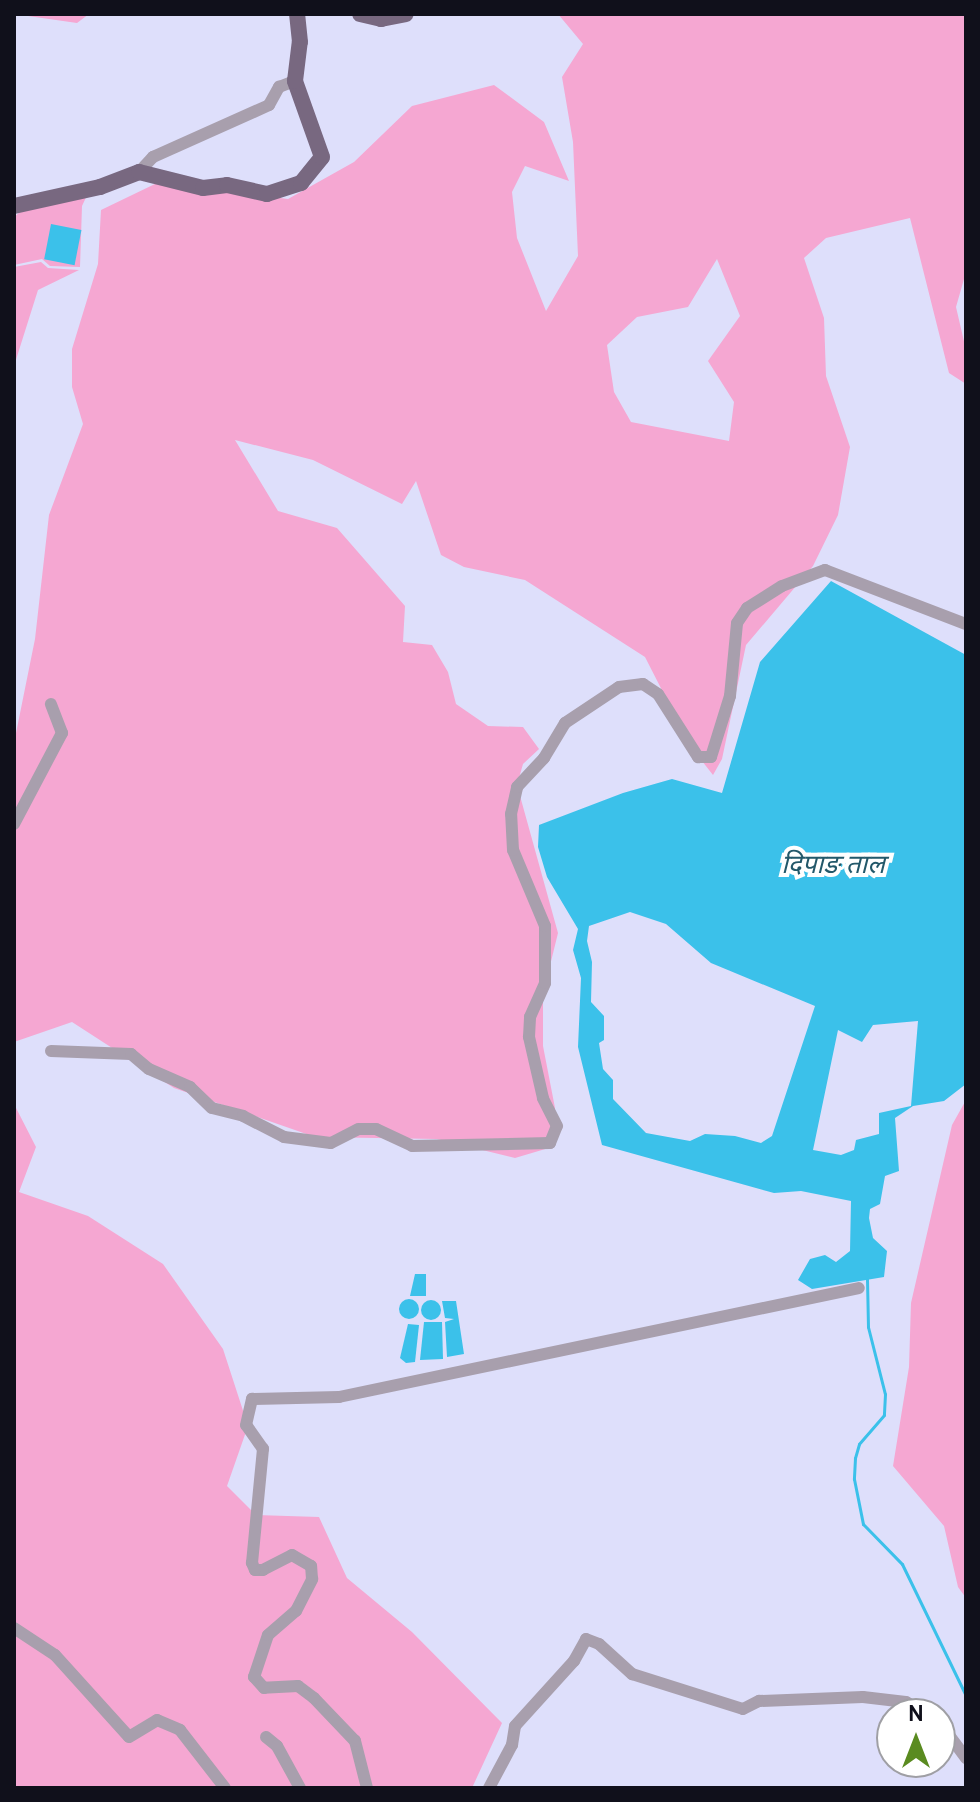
<!DOCTYPE html>
<meta charset="utf-8">
<style>
body{margin:0}
#map{position:relative;width:980px;height:1802px;overflow:hidden;background:#dedffb;font-family:Overpass,"Noto Sans Devanagari",sans-serif}
div>[style]{position:absolute}
.green>*{inset:0;background:#f5a7d2}
.water>*{inset:0;background:#3bc1ea;transform-origin:0 0}
.round{border-radius:50%}
.stream>*{height:3px;margin:-1.5px;padding:0 1.5px;transform-origin:1.5px;border-radius:1.5px;background:#3bc1ea}
.minor>*{height:12px;margin:-6px;padding:0 6px;transform-origin:6px;border-radius:6px;background:#a89fad}
.major>*{height:16px;margin:-8px;padding:0 8px;transform-origin:8px;border-radius:8px;background:#786880}
span{translate:-50% -50%;white-space:nowrap;text-align:center;line-height:1.15;-webkit-text-stroke:8px #fff;paint-order:stroke}
.water-label{font-size:26px;color:#23586a;font-style:italic}
.frame{position:absolute;inset:0;border:16px solid #10101b;pointer-events:none}
.north{position:absolute;left:876px;top:1698px;width:80px;height:80px;box-sizing:border-box;background:#fff;border:2px solid #9f9fa4;border-radius:50%;rotate:0deg;font-size:22px;font-weight:700;line-height:32px;text-align:center;color:#10101b}
.north::after{content:'';display:block;margin:auto;width:28px;height:36px;background:#5a8b20;clip-path:polygon(50% 0,100% 100%,50% 72%,0 100%)}
</style>
<div id="map">
<div class="green">
<i style="clip-path:polygon(14px 14px,89px 14px,77px 23px)"></i>
<i style="clip-path:polygon(evenodd,558px 14px,966px 14px,966px 272px,956px 307px,966px 350px,966px 384px,949px 373px,910px 218px,826px 238px,804px 258px,824px 318px,826px 376px,850px 447px,838px 515px,813px 566px,746px 645px,722px 759px,713px 775px,691px 747px,645px 657px,525px 580px,464px 567px,441px 555px,416px 481px,402px 504px,313px 460px,235px 440px,278px 511px,337px 528px,405px 606px,403px 642px,432px 645px,448px 672px,456px 704px,488px 726px,523px 727px,539px 749px,523px 764px,517px 785px,558px 933px,543px 994px,543px 1046px,555px 1108px,552px 1147px,515px 1158px,437px 1139px,315px 1137px,174px 1088px,72px 1022px,14px 1042px,14px 743px,35px 639px,49px 515px,83px 424px,72px 387px,72px 349px,98px 264px,101px 210px,157px 183px,288px 199px,354px 162px,412px 106px,494px 85px,544px 122px,569px 181px,525px 166px,512px 192px,517px 238px,546px 311px,578px 256px,573px 142px,562px 77px,583px 44px,558px 14px,717px 259px,740px 316px,708px 361px,734px 402px,729px 441px,631px 422px,614px 392px,607px 345px,637px 317px,688px 307px,717px 259px)"></i>
<i style="clip-path:polygon(89px 191px,82px 206px,80px 267px,50px 266px,42px 259px,14px 265px,14px 217px,26px 207px)"></i>
<i style="clip-path:polygon(41px 262px,48px 268px,79px 270px,38px 290px,14px 366px,14px 267px)"></i>
<i style="clip-path:polygon(966px 1100px,966px 1598px,958px 1587px,944px 1526px,893px 1466px,909px 1367px,911px 1303px,952px 1125px)"></i>
<i style="clip-path:polygon(14px 1104px,36px 1147px,19px 1192px,88px 1216px,163px 1264px,223px 1349px,248px 1426px,227px 1486px,256px 1515px,319px 1517px,347px 1578px,412px 1632px,502px 1723px,472px 1788px,14px 1788px)"></i>
</div>
<div class="water">
<i style="left:51px;top:224px;width:31px;height:36px;rotate:11deg"></i>
<i style="clip-path:polygon(evenodd,831px 581px,966px 655px,966px 1084px,944px 1101px,913px 1106px,895px 1118px,899px 1171px,885px 1176px,880px 1204px,870px 1209px,869px 1218px,873px 1238px,887px 1251px,884px 1277px,812px 1289px,798px 1280px,810px 1259px,825px 1255px,836px 1262px,850px 1251px,851px 1201px,801px 1191px,774px 1193px,602px 1145px,578px 1047px,581px 978px,573px 950px,578px 929px,547px 877px,538px 847px,539px 825px,623px 793px,672px 779px,722px 793px,760px 662px,831px 581px,630px 912px,666px 924px,711px 963px,815px 1006px,772px 1136px,761px 1143px,735px 1136px,705px 1134px,690px 1141px,646px 1133px,613px 1099px,613px 1080px,603px 1069px,599px 1043px,604px 1040px,604px 1016px,591px 1002px,592px 962px,587px 941px,589px 926px,630px 912px,831px 581px,918px 1021px,911px 1106px,879px 1113px,879px 1134px,856px 1140px,854px 1150px,841px 1155px,813px 1150px,838px 1030px,862px 1042px,873px 1025px,918px 1021px)"></i>
<i style="clip-path:polygon(415px 1274px,426px 1274px,426px 1296px,410px 1296px)"></i>
<i class="round" style="left:399px;top:1299px;width:20px;height:20px"></i>
<i class="round" style="left:421px;top:1300px;width:20px;height:20px"></i>
<i style="clip-path:polygon(442px 1301px,456px 1301px,464px 1354px,447px 1357px,445px 1322px,454px 1319px,445px 1318px)"></i>
<i style="clip-path:polygon(424px 1322px,442px 1322px,443px 1359px,420px 1360px)"></i>
<i style="clip-path:polygon(408px 1324px,419px 1325px,415px 1362px,406px 1363px,400px 1358px)"></i>
</div>
<div class="stream">
<i style="left:867px;top:1279px;width:48px;rotate:88.8deg"></i>
<i style="left:868px;top:1327px;width:69px;rotate:75.8deg"></i>
<i style="left:885px;top:1394px;width:21px;rotate:93deg"></i>
<i style="left:884px;top:1415px;width:38px;rotate:131deg"></i>
<i style="left:859px;top:1444px;width:15px;rotate:106deg"></i>
<i style="left:855px;top:1458px;width:21px;rotate:93deg"></i>
<i style="left:854px;top:1479px;width:46px;rotate:78.7deg"></i>
<i style="left:863px;top:1524px;width:56px;rotate:45.7deg"></i>
<i style="left:902px;top:1564px;width:147px;rotate:64.1deg"></i>
</div>
<div class="minor">
<i style="left:139px;top:172px;width:21px;rotate:-47deg"></i>
<i style="left:153px;top:157px;width:127px;rotate:-24.1deg"></i>
<i style="left:269px;top:105px;width:21px;rotate:-61deg"></i>
<i style="left:279px;top:87px;width:17px;rotate:-21deg"></i>
<i style="left:14px;top:824px;width:103px;rotate:-62.2deg"></i>
<i style="left:62px;top:733px;width:31px;rotate:-111deg"></i>
<i style="left:51px;top:1051px;width:80px;rotate:2.1deg"></i>
<i style="left:131px;top:1054px;width:23px;rotate:40deg"></i>
<i style="left:149px;top:1069px;width:45px;rotate:23.7deg"></i>
<i style="left:190px;top:1087px;width:30px;rotate:44deg"></i>
<i style="left:212px;top:1108px;width:32px;rotate:14deg"></i>
<i style="left:243px;top:1116px;width:46px;rotate:27.1deg"></i>
<i style="left:284px;top:1137px;width:47px;rotate:7.3deg"></i>
<i style="left:331px;top:1143px;width:31px;rotate:-27deg"></i>
<i style="left:359px;top:1129px;width:17px"></i>
<i style="left:376px;top:1129px;width:40px;rotate:25deg"></i>
<i style="left:412px;top:1146px;width:138px;rotate:-1.2deg"></i>
<i style="left:550px;top:1143px;width:18px;rotate:-68deg"></i>
<i style="left:557px;top:1126px;width:31px;rotate:-117deg"></i>
<i style="left:543px;top:1098px;width:63px;rotate:-102.9deg"></i>
<i style="left:529px;top:1037px;width:20px;rotate:-87deg"></i>
<i style="left:530px;top:1017px;width:37px;rotate:-66deg"></i>
<i style="left:545px;top:983px;width:57px;rotate:-90deg"></i>
<i style="left:545px;top:926px;width:82px;rotate:-112.8deg"></i>
<i style="left:513px;top:850px;width:36px;rotate:-93deg"></i>
<i style="left:511px;top:814px;width:28px;rotate:-77deg"></i>
<i style="left:517px;top:787px;width:40px;rotate:-47deg"></i>
<i style="left:544px;top:758px;width:41px;rotate:-59deg"></i>
<i style="left:565px;top:723px;width:65px;rotate:-33.7deg"></i>
<i style="left:619px;top:687px;width:24px;rotate:-7deg"></i>
<i style="left:643px;top:684px;width:18px;rotate:34deg"></i>
<i style="left:658px;top:694px;width:75px;rotate:57.6deg"></i>
<i style="left:698px;top:757px;width:13px"></i>
<i style="left:711px;top:757px;width:64px;rotate:-72.7deg"></i>
<i style="left:730px;top:696px;width:73px;rotate:-84.5deg"></i>
<i style="left:737px;top:623px;width:18px;rotate:-56deg"></i>
<i style="left:747px;top:608px;width:41px;rotate:-32.2deg"></i>
<i style="left:782px;top:586px;width:46px;rotate:-20.4deg"></i>
<i style="left:825px;top:570px;width:151px;rotate:21deg"></i>
<i style="left:14px;top:1628px;width:49px;rotate:33.4deg"></i>
<i style="left:55px;top:1655px;width:110px;rotate:47.9deg"></i>
<i style="left:129px;top:1737px;width:33px;rotate:-31deg"></i>
<i style="left:157px;top:1720px;width:25px;rotate:23deg"></i>
<i style="left:180px;top:1730px;width:73px;rotate:52.2deg"></i>
<i style="left:940px;top:1723px;width:44px;rotate:53.4deg"></i>
<i style="left:266px;top:1737px;width:14px;rotate:39deg"></i>
<i style="left:277px;top:1746px;width:48px;rotate:61.3deg"></i>
<i style="left:367px;top:1788px;width:49px;rotate:-104.3deg"></i>
<i style="left:355px;top:1741px;width:59px;rotate:-133.6deg"></i>
<i style="left:314px;top:1698px;width:20px;rotate:-143deg"></i>
<i style="left:298px;top:1686px;width:34px;rotate:177deg"></i>
<i style="left:264px;top:1688px;width:15px;rotate:-132deg"></i>
<i style="left:254px;top:1677px;width:44px;rotate:-71.6deg"></i>
<i style="left:268px;top:1635px;width:37px;rotate:-41deg"></i>
<i style="left:296px;top:1611px;width:36px;rotate:-63deg"></i>
<i style="left:312px;top:1579px;width:13px;rotate:-94deg"></i>
<i style="left:311px;top:1566px;width:22px;rotate:-150deg"></i>
<i style="left:292px;top:1555px;width:33px;rotate:153deg"></i>
<i style="left:263px;top:1570px;width:8px;rotate:180deg"></i>
<i style="left:255px;top:1570px;width:8px;rotate:-113deg"></i>
<i style="left:252px;top:1563px;width:115px;rotate:-84.5deg"></i>
<i style="left:263px;top:1449px;width:29px;rotate:-125deg"></i>
<i style="left:246px;top:1425px;width:27px;rotate:-77deg"></i>
<i style="left:252px;top:1399px;width:87px;rotate:-1.3deg"></i>
<i style="left:339px;top:1397px;width:531px;rotate:-11.84deg"></i>
<i style="left:489px;top:1788px;width:49px;rotate:-61.9deg"></i>
<i style="left:512px;top:1745px;width:19px;rotate:-81deg"></i>
<i style="left:515px;top:1726px;width:88px;rotate:-47.8deg"></i>
<i style="left:574px;top:1661px;width:25px;rotate:-61deg"></i>
<i style="left:586px;top:1639px;width:14px;rotate:21deg"></i>
<i style="left:599px;top:1644px;width:45px;rotate:42.3deg"></i>
<i style="left:632px;top:1674px;width:116px;rotate:17.5deg"></i>
<i style="left:743px;top:1709px;width:18px;rotate:-27deg"></i>
<i style="left:759px;top:1701px;width:104px;rotate:-2.2deg"></i>
<i style="left:863px;top:1697px;width:43px;rotate:6.6deg"></i>
<i style="left:906px;top:1702px;width:23px;rotate:31deg"></i>
</div>
<div class="major">
<i style="left:360px;top:14px;width:22px;rotate:13deg"></i>
<i style="left:381px;top:19px;width:25px;rotate:-11deg"></i>
<i style="left:14px;top:206px;width:88px;rotate:-12.5deg"></i>
<i style="left:100px;top:187px;width:42px;rotate:-21deg"></i>
<i style="left:139px;top:172px;width:66px;rotate:14deg"></i>
<i style="left:203px;top:188px;width:24px;rotate:-7deg"></i>
<i style="left:227px;top:185px;width:41px;rotate:12.7deg"></i>
<i style="left:267px;top:194px;width:36px;rotate:-18deg"></i>
<i style="left:301px;top:183px;width:33px;rotate:-51deg"></i>
<i style="left:322px;top:157px;width:81px;rotate:-109.6deg"></i>
<i style="left:295px;top:81px;width:39px;rotate:-83deg"></i>
<i style="left:300px;top:42px;width:28px;rotate:-96deg"></i>
</div>
<div class="water-label">
<span style="left:833px;top:867px">दिपाङ ताल</span>
</div>
<div class="frame"></div>
<div class="north">N</div>
</div>
